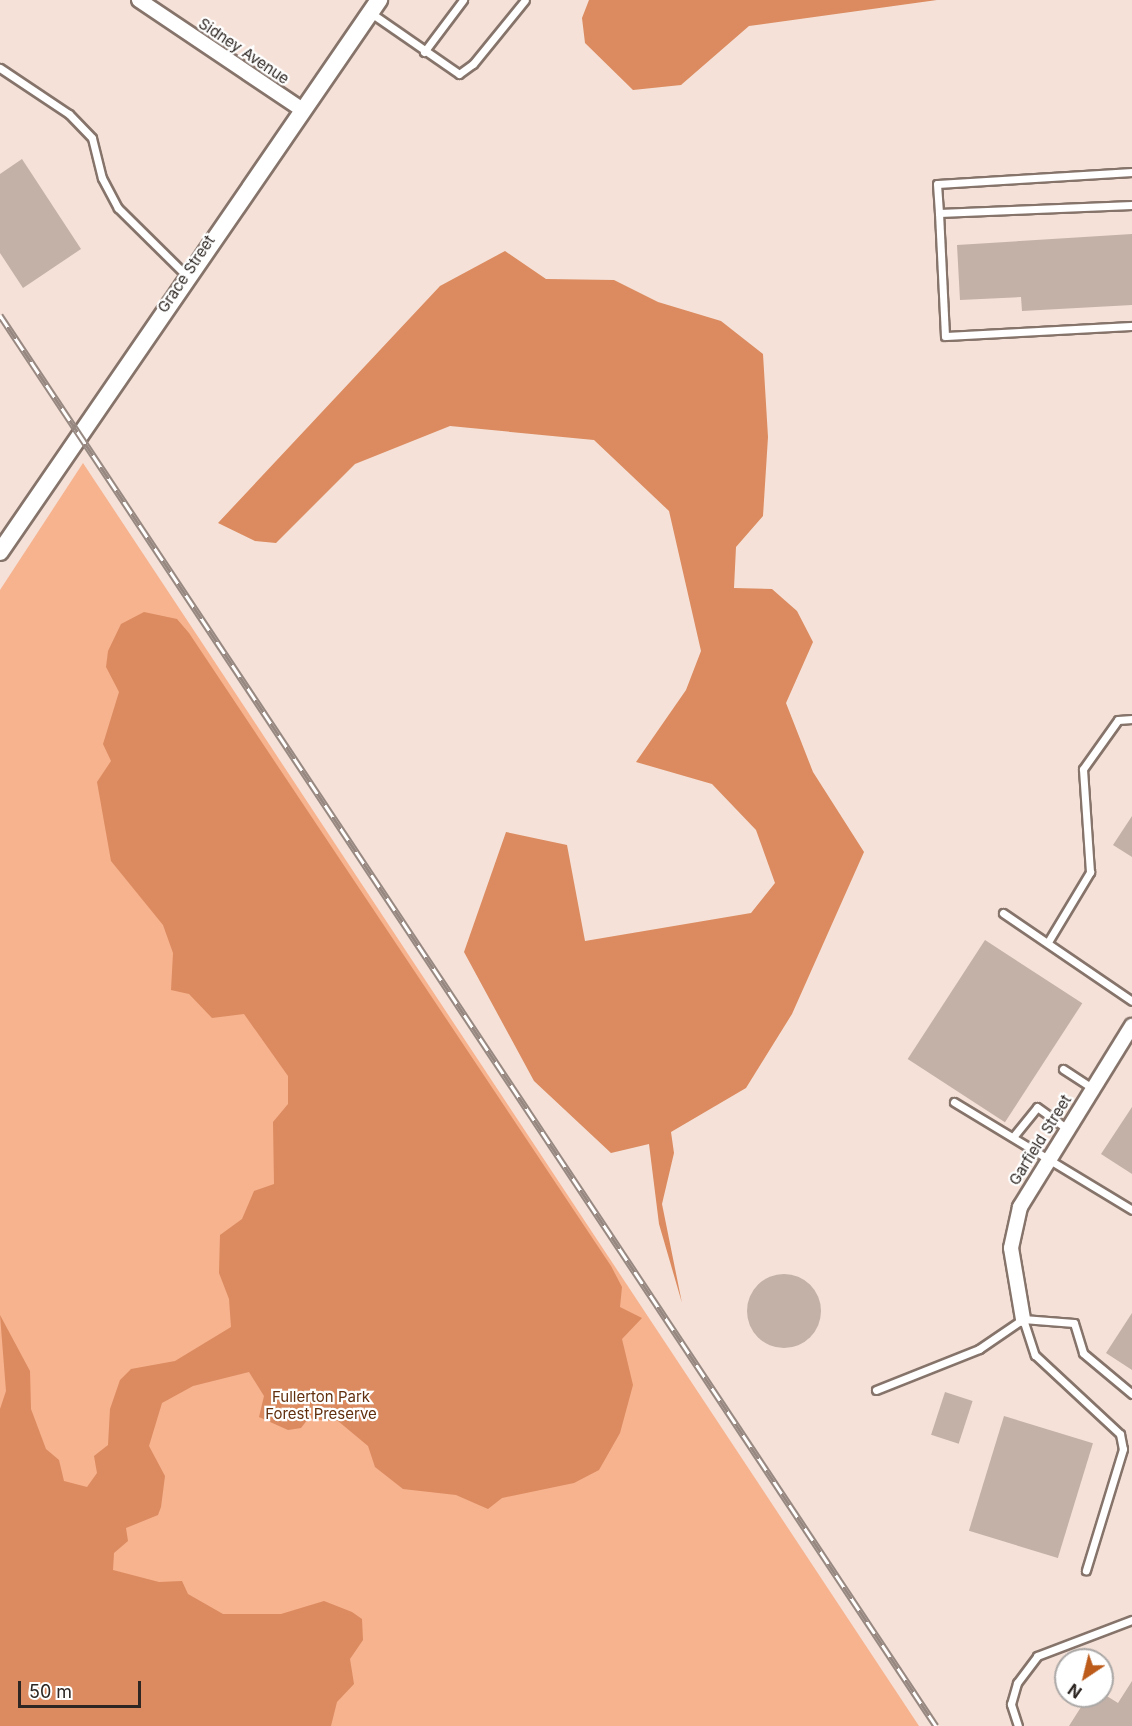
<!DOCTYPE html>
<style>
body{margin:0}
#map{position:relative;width:1132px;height:1726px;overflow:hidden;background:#f5e1d7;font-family:Inter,sans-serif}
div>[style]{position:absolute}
.green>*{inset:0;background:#f7b28e}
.water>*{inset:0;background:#db8b5f}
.building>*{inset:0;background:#c3b0a6;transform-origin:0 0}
.round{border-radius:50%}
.roads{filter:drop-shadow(2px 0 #86746b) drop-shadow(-2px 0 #86746b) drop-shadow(0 2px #86746b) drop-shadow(0 -2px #86746b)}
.service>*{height:7px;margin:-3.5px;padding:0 3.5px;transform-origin:3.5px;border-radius:3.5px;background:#fff}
.minor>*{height:14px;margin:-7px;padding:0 7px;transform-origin:7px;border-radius:7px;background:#fff}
.tertiary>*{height:16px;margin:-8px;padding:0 8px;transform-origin:8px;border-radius:8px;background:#fff}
.rail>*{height:7px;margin-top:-3.5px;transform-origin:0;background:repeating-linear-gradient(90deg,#fff 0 14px,#978982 0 28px);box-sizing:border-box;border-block:2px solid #978982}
span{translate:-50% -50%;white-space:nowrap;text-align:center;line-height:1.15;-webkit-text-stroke:4.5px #fff;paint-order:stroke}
.street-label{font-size:15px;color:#2d2622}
.park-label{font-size:15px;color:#622f0e}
.north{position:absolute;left:1054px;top:1648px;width:60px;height:60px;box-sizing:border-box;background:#fff;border:2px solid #aba8a7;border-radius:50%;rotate:215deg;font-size:16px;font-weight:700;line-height:24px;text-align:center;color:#2d2622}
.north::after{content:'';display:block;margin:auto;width:21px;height:27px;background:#bc5b1a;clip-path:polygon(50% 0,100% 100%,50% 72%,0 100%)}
.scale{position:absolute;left:18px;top:1681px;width:123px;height:27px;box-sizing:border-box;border:3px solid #2d2622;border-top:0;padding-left:8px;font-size:18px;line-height:21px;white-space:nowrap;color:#2d2622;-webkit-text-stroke:4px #fff;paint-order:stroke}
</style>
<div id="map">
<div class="green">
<i style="clip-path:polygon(83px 463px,919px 1726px,0 1726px,0 590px)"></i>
</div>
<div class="water">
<i style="clip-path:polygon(589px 0,937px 0,749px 26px,681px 85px,633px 90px,585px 43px,582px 18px)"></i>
<i style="clip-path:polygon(505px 251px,546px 279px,614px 280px,658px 302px,721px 321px,763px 354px,768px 437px,763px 516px,736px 547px,734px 588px,772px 589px,797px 611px,813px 642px,786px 703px,813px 772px,864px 852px,792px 1014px,746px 1088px,671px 1132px,674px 1153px,662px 1204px,682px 1303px,659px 1224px,649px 1144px,611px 1153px,534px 1081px,464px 952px,506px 832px,567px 845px,585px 941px,751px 913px,775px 883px,756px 830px,712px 784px,636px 762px,686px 690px,701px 651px,669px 511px,594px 440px,450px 426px,355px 464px,276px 543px,255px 541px,218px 523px,440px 286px)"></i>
<i style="clip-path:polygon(144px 612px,177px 619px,189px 633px,611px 1266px,622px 1287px,620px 1307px,642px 1318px,622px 1339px,633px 1385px,620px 1433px,599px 1470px,574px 1483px,502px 1498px,488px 1509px,456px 1495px,403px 1489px,375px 1467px,368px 1446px,338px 1421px,308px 1419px,301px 1428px,288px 1430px,259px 1417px,264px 1396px,249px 1372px,193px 1386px,162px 1403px,149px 1446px,165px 1476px,161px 1507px,158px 1515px,126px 1528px,128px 1541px,114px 1553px,113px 1570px,159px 1582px,182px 1581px,188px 1594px,223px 1614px,281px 1614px,324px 1601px,352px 1612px,362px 1619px,363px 1640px,350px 1659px,354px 1684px,337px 1702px,331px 1726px,0 1726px,0 1409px,6px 1391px,0 1315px,30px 1371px,31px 1409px,46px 1449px,59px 1460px,64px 1481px,87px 1487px,97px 1473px,94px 1456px,108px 1445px,110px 1409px,120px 1380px,131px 1369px,175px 1361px,231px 1327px,229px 1299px,219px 1273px,220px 1235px,242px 1219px,254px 1191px,274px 1184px,273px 1122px,288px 1104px,288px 1076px,244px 1014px,212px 1018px,189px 994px,171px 990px,173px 953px,163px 925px,111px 861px,97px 782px,111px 761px,103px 744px,119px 692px,106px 667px,108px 651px,121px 624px)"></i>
</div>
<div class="building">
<i style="clip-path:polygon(22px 159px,81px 249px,23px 288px,0 253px,0 174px)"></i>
<i style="clip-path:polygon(1132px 234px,1132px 305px,1022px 311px,1021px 297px,960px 300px,957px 245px)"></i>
<i style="clip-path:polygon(1132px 816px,1132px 857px,1113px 845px)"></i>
<i style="left:985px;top:940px;width:116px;height:142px;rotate:33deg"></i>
<i style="clip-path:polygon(1132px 1107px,1132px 1174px,1101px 1154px)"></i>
<i class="round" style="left:747px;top:1274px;width:74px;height:74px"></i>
<i style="clip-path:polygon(1132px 1313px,1132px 1370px,1106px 1353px)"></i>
<i style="left:945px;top:1392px;width:29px;height:45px;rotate:18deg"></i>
<i style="left:1004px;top:1416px;width:93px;height:120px;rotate:17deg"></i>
<i style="clip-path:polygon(1132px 1681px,1132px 1726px,1069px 1726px,1088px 1696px,1102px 1693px,1118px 1703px)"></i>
</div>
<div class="roads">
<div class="service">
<i style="left:371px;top:13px;width:107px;rotate:34.7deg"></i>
<i style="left:459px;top:74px;width:17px;rotate:-36deg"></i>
<i style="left:473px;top:64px;width:82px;rotate:-50.9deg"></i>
<i style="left:424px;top:52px;width:65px;rotate:-53.1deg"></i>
<i style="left:0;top:68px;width:83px;rotate:33.7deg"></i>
<i style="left:69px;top:114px;width:33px;rotate:46deg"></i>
<i style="left:92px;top:138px;width:41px;rotate:76deg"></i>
<i style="left:102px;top:178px;width:34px;rotate:62deg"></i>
<i style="left:118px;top:208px;width:95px;rotate:44.6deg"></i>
<i style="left:1132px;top:172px;width:195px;rotate:176.5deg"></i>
<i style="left:937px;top:184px;width:29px;rotate:86deg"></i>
<i style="left:939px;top:213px;width:193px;rotate:-2.4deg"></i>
<i style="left:939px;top:213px;width:123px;rotate:87.2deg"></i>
<i style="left:945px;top:336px;width:187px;rotate:-3.1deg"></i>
<i style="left:1003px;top:913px;width:156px;rotate:34.3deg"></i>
<i style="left:1048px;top:942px;width:82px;rotate:-59deg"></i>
<i style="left:1090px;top:872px;width:103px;rotate:-93.9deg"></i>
<i style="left:1083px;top:769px;width:60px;rotate:-54.5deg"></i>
<i style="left:1118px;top:720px;width:14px;rotate:-4deg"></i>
<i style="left:1063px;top:1069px;width:35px;rotate:33deg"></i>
<i style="left:954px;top:1102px;width:208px;rotate:31.2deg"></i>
<i style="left:1013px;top:1137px;width:38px;rotate:-51deg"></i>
<i style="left:1037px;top:1107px;width:36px;rotate:36deg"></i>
<i style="left:1023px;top:1319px;width:38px;rotate:72deg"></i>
<i style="left:1035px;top:1355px;width:116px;rotate:42.9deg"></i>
<i style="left:1120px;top:1434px;width:15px;rotate:79deg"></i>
<i style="left:1123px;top:1449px;width:127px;rotate:107deg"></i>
<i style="left:876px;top:1390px;width:111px;rotate:-21.7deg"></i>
<i style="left:979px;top:1349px;width:53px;rotate:-34.3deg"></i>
<i style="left:1023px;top:1319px;width:51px;rotate:4.5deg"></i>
<i style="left:1074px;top:1323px;width:31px;rotate:73deg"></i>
<i style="left:1083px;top:1353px;width:64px;rotate:39.9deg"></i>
<i style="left:1018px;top:1726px;width:23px;rotate:-108deg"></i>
<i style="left:1011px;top:1704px;width:22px;rotate:-74deg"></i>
<i style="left:1017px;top:1683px;width:34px;rotate:-53deg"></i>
<i style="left:1037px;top:1656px;width:102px;rotate:-20.8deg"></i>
</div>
<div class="minor">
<i style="left:139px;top:0;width:194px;rotate:33.9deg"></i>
<i style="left:1023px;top:1319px;width:72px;rotate:-99.6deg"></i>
<i style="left:1011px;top:1248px;width:42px;rotate:-77.6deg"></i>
<i style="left:1020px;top:1207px;width:213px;rotate:-58.3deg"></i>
</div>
<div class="tertiary">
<i style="left:0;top:552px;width:670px;rotate:-55.53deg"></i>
</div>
</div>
<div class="rail">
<i style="left:0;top:315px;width:1693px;rotate:56.44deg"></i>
</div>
<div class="street-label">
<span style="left:244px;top:51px;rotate:34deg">Sidney Avenue</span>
<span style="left:186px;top:274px;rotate:-56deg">Grace Street</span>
<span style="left:1040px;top:1140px;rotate:-58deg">Garfield Street</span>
</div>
<div class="park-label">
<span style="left:321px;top:1405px">Fullerton Park<br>Forest Preserve</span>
</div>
<div class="north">N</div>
<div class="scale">50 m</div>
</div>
